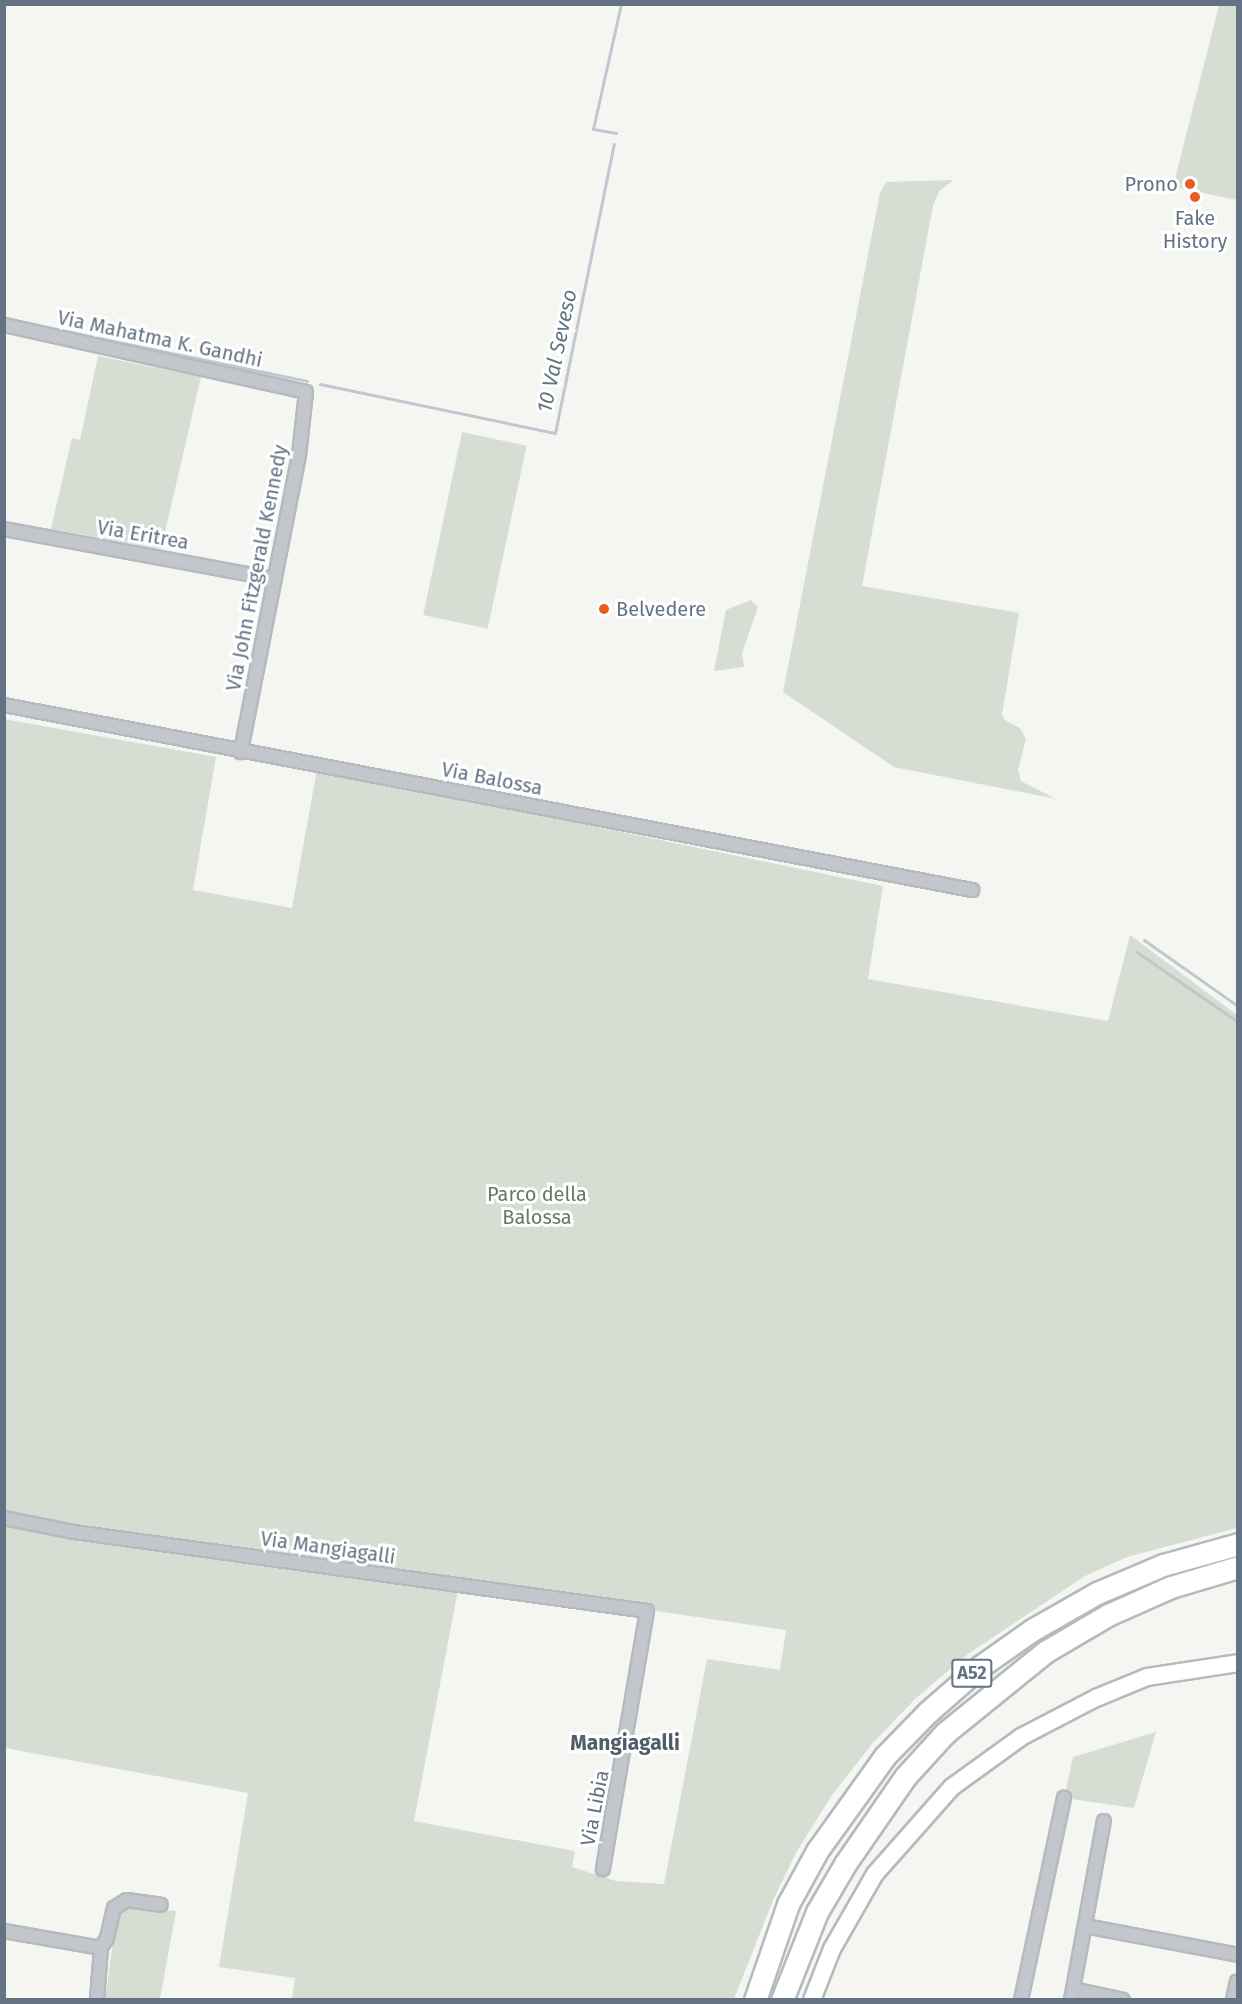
<!DOCTYPE html>
<style>
body{margin:0}
#map{position:relative;width:1242px;height:2004px;overflow:hidden;background:#f5f6f2;font-family:"Fira Sans",sans-serif}
div>[style]{position:absolute}
.green>*{inset:0;background:#d6ddd3;transform-origin:0 0}
.stream>*{height:3px;margin:-1.5px;padding:0 1.5px;transform-origin:1.5px;border-radius:1.5px;background:#bec8ce}
.roads{filter:drop-shadow(2px 0 #b5babf) drop-shadow(-2px 0 #b5babf) drop-shadow(0 2px #b5babf) drop-shadow(0 -2px #b5babf)}
.minor>*{height:12px;margin:-6px;padding:0 6px;transform-origin:6px;border-radius:6px;background:#c3c6ca}
.secondary>*{height:16px;margin:-8px;padding:0 8px;transform-origin:8px;border-radius:8px;background:#fff}
.motorway>*{height:21px;margin:-10.5px;padding:0 10.5px;transform-origin:10.5px;border-radius:10.5px;background:#fff}
.dots>*{width:16px;height:16px;translate:-50% -50%;box-sizing:border-box;border:3px solid #fff;border-radius:50%}
span{translate:-50% -50%;white-space:nowrap;text-align:center;line-height:1.15;-webkit-text-stroke:6px #fff;paint-order:stroke}
.shield-label span{padding:2px 4px;background:#fff;border:2px solid;border-radius:4px;-webkit-text-stroke-width:0}
.shield-label{font-size:18px;color:#637384;font-weight:700}
.poi-label{font-size:20px;color:#637384}
.right{translate:-100% -50%;text-align:right}
.left{translate:0 -50%;text-align:left}
.street-label{font-size:20px;color:#637384}
.park-label{font-size:20px;color:#667b63}
.water-label{font-size:21px;color:#5f7681;font-style:italic}
.neighbourhood-label{font-size:21px;color:#525d69;font-weight:700}
.frame{position:absolute;inset:0;border:6px solid #637384;pointer-events:none}
</style>
<div id="map">
<div class="green">
<i style="clip-path:polygon(1219px 5px,1237px 5px,1237px 200px,1173px 187px)"></i>
<i style="clip-path:polygon(954px 180px,939px 191px,933px 206px,862px 586px,1019px 613px,1002px 714px,1005px 720px,1020px 728px,1026px 739px,1018px 770px,1021px 781px,1056px 799px,894px 767px,783px 692px,880px 193px,886px 182px)"></i>
<i style="clip-path:polygon(98px 356px,201px 377px,161px 549px,51px 529px,72px 438px,80px 440px)"></i>
<i style="left:462px;top:432px;width:66px;height:187px;rotate:12deg"></i>
<i style="clip-path:polygon(751px 600px,758px 607px,742px 653px,744px 667px,714px 671px,726px 610px)"></i>
<i style="clip-path:polygon(4px 719px,216px 757px,193px 890px,292px 908px,317px 769px,883px 886px,868px 979px,1108px 1021px,1130px 935px,1237px 1015px,1237px 1528px,1127px 1557px,1085px 1576px,968px 1654px,915px 1699px,872px 1744px,832px 1795px,797px 1851px,774px 1898px,734px 1999px,292px 1999px,295px 1978px,219px 1967px,248px 1793px,5px 1748px,5px 1525px,458px 1590px,414px 1821px,575px 1851px,572px 1867px,616px 1881px,664px 1884px,707px 1659px,780px 1670px,786px 1630px,92px 1529px,5px 1512px)"></i>
<i style="clip-path:polygon(1156px 1732px,1134px 1808px,1064px 1798px,1073px 1757px)"></i>
<i style="clip-path:polygon(128px 1907px,176px 1911px,160px 1999px,105px 2000px,117px 1912px)"></i>
</div>
<div class="stream">
<i style="left:616px;top:133px;width:23px;rotate:-170deg"></i>
<i style="left:593px;top:129px;width:128px;rotate:-77.4deg"></i>
<i style="left:69px;top:332px;width:243px;rotate:11.6deg"></i>
<i style="left:320px;top:384px;width:240px;rotate:11.8deg"></i>
<i style="left:555px;top:433px;width:295px;rotate:-78.5deg"></i>
<i style="left:1144px;top:940px;width:115px;rotate:35.1deg"></i>
<i style="left:1137px;top:952px;width:123px;rotate:34.7deg"></i>
</div>
<div class="roads">
<div class="minor">
<i style="left:4px;top:325px;width:309px;rotate:12.5deg"></i>
<i style="left:306px;top:392px;width:63px;rotate:96.3deg"></i>
<i style="left:299px;top:455px;width:303px;rotate:101.1deg"></i>
<i style="left:4px;top:529px;width:275px;rotate:10.5deg"></i>
<i style="left:4px;top:705px;width:986px;rotate:10.82deg"></i>
<i style="left:4px;top:1518px;width:71px;rotate:11.3deg"></i>
<i style="left:74px;top:1532px;width:578px;rotate:7.85deg"></i>
<i style="left:647px;top:1611px;width:262px;rotate:99.7deg"></i>
<i style="left:1085px;top:1926px;width:156px;rotate:10.7deg"></i>
<i style="left:4px;top:1931px;width:98px;rotate:9.9deg"></i>
<i style="left:1073px;top:1989px;width:51px;rotate:12.4deg"></i>
<i style="left:97px;top:2000px;width:52px;rotate:-85.6deg"></i>
<i style="left:101px;top:1948px;width:12px;rotate:-59deg"></i>
<i style="left:107px;top:1938px;width:31px;rotate:-77deg"></i>
<i style="left:114px;top:1908px;width:15px;rotate:-32deg"></i>
<i style="left:127px;top:1900px;width:34px;rotate:8deg"></i>
<i style="left:1021px;top:2000px;width:207px;rotate:-78deg"></i>
<i style="left:1071px;top:2000px;width:182px;rotate:-79.6deg"></i>
<i style="left:1233px;top:2000px;width:19px;rotate:-78deg"></i>
</div>
<div class="secondary">
<i style="left:812px;top:2000px;width:55px;rotate:-68.6deg"></i>
<i style="left:832px;top:1949px;width:86px;rotate:-60.2deg"></i>
<i style="left:875px;top:1874px;width:116px;rotate:-48.5deg"></i>
<i style="left:952px;top:1787px;width:85px;rotate:-35.9deg"></i>
<i style="left:1021px;top:1737px;width:85px;rotate:-27.5deg"></i>
<i style="left:1096px;top:1698px;width:55px;rotate:-22.4deg"></i>
<i style="left:1147px;top:1677px;width:92px;rotate:-8.7deg"></i>
</div>
<div class="motorway">
<i style="left:755px;top:2000px;width:102px;rotate:-71deg"></i>
<i style="left:788px;top:1904px;width:60px;rotate:-61.3deg"></i>
<i style="left:817px;top:1851px;width:117px;rotate:-54.4deg"></i>
<i style="left:885px;top:1756px;width:62px;rotate:-45.7deg"></i>
<i style="left:928px;top:1712px;width:67px;rotate:-41.3deg"></i>
<i style="left:978px;top:1668px;width:66px;rotate:-35.1deg"></i>
<i style="left:1032px;top:1630px;width:75px;rotate:-29.6deg"></i>
<i style="left:1097px;top:1593px;width:72px;rotate:-23deg"></i>
<i style="left:1163px;top:1565px;width:78px;rotate:-15.6deg"></i>
<i style="left:782px;top:2000px;width:95px;rotate:-68.3deg"></i>
<i style="left:817px;top:1912px;width:56px;rotate:-59.7deg"></i>
<i style="left:845px;top:1864px;width:106px;rotate:-55.4deg"></i>
<i style="left:905px;top:1777px;width:59px;rotate:-47.7deg"></i>
<i style="left:945px;top:1733px;width:129px;rotate:-39deg"></i>
<i style="left:1045px;top:1652px;width:73px;rotate:-30.4deg"></i>
<i style="left:1108px;top:1615px;width:69px;rotate:-24deg"></i>
<i style="left:1171px;top:1587px;width:70px;rotate:-16.6deg"></i>
</div>
</div>
<div class="dots">
<i style="left:1190px;top:184px;background:#e95b1f"></i>
<i style="left:1195px;top:197px;background:#e95b1f"></i>
<i style="left:604px;top:609px;background:#e95b1f"></i>
</div>
<div class="shield-label">
<span style="left:972px;top:1673px">A52</span>
</div>
<div class="poi-label">
<span class="right" style="left:1178px;top:184px">Prono</span>
<span style="left:1195px;top:230px">Fake<br>History</span>
<span class="left" style="left:616px;top:609px">Belvedere</span>
</div>
<div class="street-label">
<span style="left:160px;top:339px;rotate:12deg">Via Mahatma K. Gandhi</span>
<span style="left:143px;top:535px;rotate:10deg">Via Eritrea</span>
<span style="left:257px;top:568px;rotate:-79deg">Via John Fitzgerald Kennedy</span>
<span style="left:492px;top:779px;rotate:11deg">Via Balossa</span>
<span style="left:328px;top:1548px;rotate:8deg">Via Mangiagalli</span>
<span style="left:595px;top:1808px;rotate:-79deg">Via Libia</span>
</div>
<div class="park-label">
<span style="left:537px;top:1206px">Parco della<br>Balossa</span>
</div>
<div class="water-label">
<span style="left:557px;top:351px;rotate:-78deg">10 Val Seveso</span>
</div>
<div class="neighbourhood-label">
<span style="left:625px;top:1743px">Mangiagalli</span>
</div>
<div class="frame"></div>
</div>
